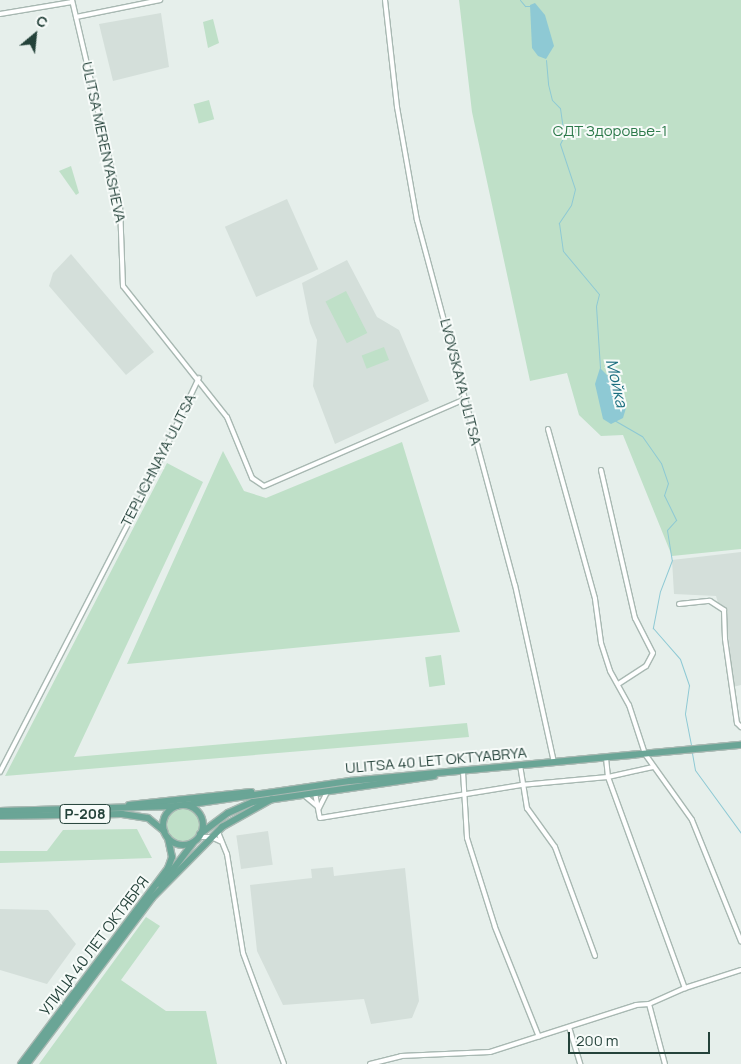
<!DOCTYPE html>
<meta charset="utf-8">
<style>
body{margin:0}
#map{position:relative;width:741px;height:1064px;overflow:hidden;background:#e6efeb;font-family:Manrope,sans-serif}
div>[style]{position:absolute}
.built>*{inset:0;background:#d4dfda;transform-origin:0 0}
.green>*{inset:0;background:#bfe0c8;transform-origin:0 0}
.round{border-radius:50%}
.water>*{inset:0;background:#8ec9d4}
.stream>*{height:1px;margin:-0.5px;padding:0 0.5px;transform-origin:0.5px;border-radius:0.5px;background:#8ec9d4}
.roads{filter:drop-shadow(1px 0 #a8b8b2) drop-shadow(-1px 0 #a8b8b2) drop-shadow(0 1px #a8b8b2) drop-shadow(0 -1px #a8b8b2)}
.street>*{height:4px;margin:-2px;padding:0 2px;transform-origin:2px;border-radius:2px;background:#fff}
.primary>*{height:6px;margin:-3px;padding:0 3px;transform-origin:3px;border-radius:3px;background:#6aa596}
.primary>.ring{margin:-3px;padding:0;box-sizing:content-box;background:none;border:6px solid #6aa596;border-radius:50%}
span{translate:-50% -50%;white-space:nowrap;text-align:center;line-height:1.15;-webkit-text-stroke:4px #f7fbf9;paint-order:stroke}
.shield-label span{padding:1px 4px;background:#f7fbf9;border:1px solid;border-radius:4px;-webkit-text-stroke-width:0}
.shield-label{font-size:14px;color:#24423a;font-weight:700}
.park-label{font-size:15px;color:#2d7a4b}
.street-label{font-size:15px;color:#24423a}
.water-label{font-size:16px;color:#1c6f80;font-style:italic}
.north{position:absolute;left:10px;top:10px;width:50px;height:50px;-webkit-text-stroke:4px #f7fbf9;paint-order:stroke;rotate:28deg;font-size:14px;font-weight:700;line-height:20px;text-align:center;color:#24423a}
.north::after{content:'';display:block;margin:auto;width:18px;height:22px;background:#24423a;clip-path:polygon(50% 0,100% 100%,50% 72%,0 100%)}
.scale{position:absolute;left:568px;top:1032px;width:142px;height:22px;box-sizing:border-box;border:2px solid #24423a;border-top:0;padding-left:6px;font-size:15px;line-height:18px;white-space:nowrap;color:#24423a;-webkit-text-stroke:4px #f7fbf9;paint-order:stroke}
</style>
<div id="map">
<div class="built">
<i style="clip-path:polygon(161px 13px,169px 67px,113px 81px,99px 24px)"></i>
<i style="left:287px;top:199px;width:77px;height:68px;rotate:66deg"></i>
<i style="clip-path:polygon(71px 254px,154px 352px,126px 375px,49px 286px,53px 273px)"></i>
<i style="clip-path:polygon(347px 260px,377px 317px,399px 330px,429px 401px,335px 444px,313px 386px,317px 340px,310px 323px,302px 283px)"></i>
<i style="clip-path:polygon(741px 552px,741px 685px,733px 687px,729px 641px,716px 596px,674px 594px,672px 560px)"></i>
<i style="left:268px;top:831px;width:34px;height:32px;rotate:82deg"></i>
<i style="clip-path:polygon(333px 867px,334px 876px,405px 868px,419px 1001px,412px 1018px,371px 1024px,364px 999px,283px 1005px,257px 951px,250px 885px,312px 878px,311px 869px)"></i>
<i style="clip-path:polygon(0 909px,48px 910px,76px 944px,47px 984px,0 970px)"></i>
</div>
<div class="green">
<i style="clip-path:polygon(459px 0,741px 0,741px 549px,672px 556px,623px 435px,601px 436px,579px 415px,567px 373px,530px 381px,472px 112px)"></i>
<i style="clip-path:polygon(213px 19px,219px 43px,208px 48px,203px 22px)"></i>
<i style="left:209px;top:100px;width:20px;height:16px;rotate:75deg"></i>
<i style="clip-path:polygon(71px 166px,79px 193px,76px 195px,59px 171px)"></i>
<i style="left:346px;top:291px;width:47px;height:23px;rotate:63deg"></i>
<i style="left:384px;top:347px;width:14px;height:24px;rotate:69deg"></i>
<i style="clip-path:polygon(402px 442px,460px 632px,127px 664px,223px 451px,244px 491px,266px 498px)"></i>
<i style="clip-path:polygon(167px 463px,203px 482px,74px 757px,467px 723px,469px 737px,5px 776px)"></i>
<i style="left:441px;top:655px;width:30px;height:16px;rotate:82deg"></i>
<i class="round" style="left:166px;top:808px;width:34px;height:34px"></i>
<i style="clip-path:polygon(137px 829px,152px 858px,0 863px,0 851px,47px 851px,63px 830px)"></i>
<i style="clip-path:polygon(146px 917px,160px 926px,121px 980px,166px 1011px,206px 1011px,217px 1064px,39px 1064px)"></i>
</div>
<div class="water">
<i style="clip-path:polygon(535px 3px,545px 15px,554px 46px,546px 59px,538px 56px,532px 48px,530px 5px)"></i>
<i style="clip-path:polygon(600px 368px,609px 377px,626px 408px,623px 418px,611px 424px,603px 419px,595px 384px)"></i>
</div>
<div class="stream">
<i style="left:520px;top:0;width:8px;rotate:50deg"></i>
<i style="left:525px;top:6px;width:6px"></i>
<i style="left:546px;top:60px;width:24px;rotate:85deg"></i>
<i style="left:548px;top:84px;width:16px;rotate:76deg"></i>
<i style="left:552px;top:100px;width:11px;rotate:45deg"></i>
<i style="left:560px;top:108px;width:28px;rotate:82deg"></i>
<i style="left:564px;top:136px;width:9px;rotate:117deg"></i>
<i style="left:560px;top:144px;width:47px;rotate:71.6deg"></i>
<i style="left:575px;top:189px;width:16px;rotate:104deg"></i>
<i style="left:571px;top:205px;width:22px;rotate:124deg"></i>
<i style="left:559px;top:223px;width:28px;rotate:82deg"></i>
<i style="left:563px;top:251px;width:56px;rotate:50.1deg"></i>
<i style="left:599px;top:294px;width:12px;rotate:104deg"></i>
<i style="left:596px;top:306px;width:62px;rotate:86.3deg"></i>
<i style="left:614px;top:420px;width:32px;rotate:30deg"></i>
<i style="left:642px;top:436px;width:33px;rotate:55deg"></i>
<i style="left:661px;top:463px;width:21px;rotate:71deg"></i>
<i style="left:668px;top:483px;width:13px;rotate:108deg"></i>
<i style="left:664px;top:495px;width:28px;rotate:64deg"></i>
<i style="left:676px;top:520px;width:13px;rotate:132deg"></i>
<i style="left:667px;top:530px;width:30px;rotate:81deg"></i>
<i style="left:672px;top:560px;width:33px;rotate:111deg"></i>
<i style="left:660px;top:591px;width:38px;rotate:101deg"></i>
<i style="left:653px;top:628px;width:41px;rotate:48.9deg"></i>
<i style="left:680px;top:659px;width:28px;rotate:71deg"></i>
<i style="left:689px;top:685px;width:29px;rotate:98deg"></i>
<i style="left:685px;top:714px;width:33px;rotate:79deg"></i>
<i style="left:692px;top:753px;width:17px;rotate:80deg"></i>
<i style="left:695px;top:770px;width:78px;rotate:53.9deg"></i>
</div>
<div class="roads">
<div class="street">
<i style="left:72px;top:0;width:211px;rotate:76.8deg"></i>
<i style="left:120px;top:205px;width:81px;rotate:87.9deg"></i>
<i style="left:123px;top:286px;width:167px;rotate:51.6deg"></i>
<i style="left:227px;top:417px;width:66px;rotate:67.7deg"></i>
<i style="left:252px;top:478px;width:14px;rotate:34deg"></i>
<i style="left:264px;top:486px;width:219px;rotate:-23.4deg"></i>
<i style="left:385px;top:0;width:108px;rotate:83.6deg"></i>
<i style="left:397px;top:107px;width:115px;rotate:80deg"></i>
<i style="left:417px;top:220px;width:378px;rotate:75deg"></i>
<i style="left:515px;top:585px;width:181px;rotate:77.6deg"></i>
<i style="left:0;top:14px;width:73px;rotate:-9.5deg"></i>
<i style="left:76px;top:17px;width:86px;rotate:-11.4deg"></i>
<i style="left:548px;top:429px;width:176px;rotate:74.5deg"></i>
<i style="left:595px;top:599px;width:44px;rotate:82.2deg"></i>
<i style="left:601px;top:643px;width:29px;rotate:72deg"></i>
<i style="left:610px;top:671px;width:39px;rotate:61deg"></i>
<i style="left:629px;top:705px;width:52px;rotate:71.9deg"></i>
<i style="left:645px;top:754px;width:81px;rotate:54.5deg"></i>
<i style="left:692px;top:820px;width:131px;rotate:68deg"></i>
<i style="left:601px;top:470px;width:152px;rotate:77.1deg"></i>
<i style="left:635px;top:618px;width:39px;rotate:63deg"></i>
<i style="left:653px;top:653px;width:15px;rotate:118deg"></i>
<i style="left:646px;top:666px;width:33px;rotate:147deg"></i>
<i style="left:679px;top:604px;width:31px;rotate:-6deg"></i>
<i style="left:710px;top:601px;width:17px;rotate:33deg"></i>
<i style="left:724px;top:610px;width:29px;rotate:88deg"></i>
<i style="left:725px;top:639px;width:85px;rotate:81.9deg"></i>
<i style="left:737px;top:723px;width:6px;rotate:45deg"></i>
<i style="left:606px;top:758px;width:19px;rotate:84deg"></i>
<i style="left:608px;top:777px;width:225px;rotate:70deg"></i>
<i style="left:520px;top:765px;width:44px;rotate:80.8deg"></i>
<i style="left:527px;top:808px;width:48px;rotate:54.3deg"></i>
<i style="left:555px;top:847px;width:116px;rotate:69.8deg"></i>
<i style="left:0;top:772px;width:327px;rotate:-62.7deg"></i>
<i style="left:150px;top:481px;width:114px;rotate:-64.6deg"></i>
<i style="left:463px;top:772px;width:66px;rotate:86.5deg"></i>
<i style="left:467px;top:838px;width:93px;rotate:72.5deg"></i>
<i style="left:495px;top:927px;width:118px;rotate:68.2deg"></i>
<i style="left:315px;top:793px;width:25px;rotate:79deg"></i>
<i style="left:320px;top:818px;width:204px;rotate:-9.3deg"></i>
<i style="left:521px;top:785px;width:87px;rotate:-5.3deg"></i>
<i style="left:608px;top:777px;width:46px;rotate:-12.5deg"></i>
<i style="left:305px;top:796px;width:16px;rotate:40deg"></i>
<i style="left:319px;top:808px;width:18px;rotate:-63deg"></i>
<i style="left:218px;top:832px;width:24px;rotate:68deg"></i>
<i style="left:227px;top:854px;width:100px;rotate:80.8deg"></i>
<i style="left:243px;top:953px;width:118px;rotate:69.7deg"></i>
<i style="left:199px;top:837px;width:12px"></i>
<i style="left:211px;top:837px;width:10px;rotate:24deg"></i>
<i style="left:649px;top:1004px;width:62px;rotate:75.1deg"></i>
<i style="left:569px;top:1027px;width:39px;rotate:73deg"></i>
<i style="left:370px;top:1064px;width:32px;rotate:-14deg"></i>
<i style="left:401px;top:1056px;width:89px;rotate:-2.6deg"></i>
<i style="left:490px;top:1052px;width:153px;rotate:-17.8deg"></i>
<i style="left:636px;top:1005px;width:13px;rotate:-4deg"></i>
<i style="left:649px;top:1004px;width:39px;rotate:-24deg"></i>
<i style="left:685px;top:988px;width:59px;rotate:-17.8deg"></i>
</div>
<div class="primary">
<i style="left:129px;top:805px;width:123px;rotate:-6.1deg"></i>
<i style="left:185px;top:805px;width:167px;rotate:-8.3deg"></i>
<i style="left:350px;top:781px;width:393px;rotate:-5.3deg"></i>
<i class="ring" style="left:163px;top:805px;width:34px;height:34px"></i>
<i style="left:0;top:811px;width:177px;rotate:-1.6deg"></i>
<i style="left:0;top:816px;width:122px;rotate:-0.9deg"></i>
<i style="left:122px;top:814px;width:26px;rotate:9deg"></i>
<i style="left:148px;top:818px;width:21px;rotate:39deg"></i>
<i style="left:200px;top:834px;width:35px;rotate:-37deg"></i>
<i style="left:228px;top:813px;width:27px;rotate:-24deg"></i>
<i style="left:253px;top:802px;width:183px;rotate:-8.2deg"></i>
<i style="left:161px;top:885px;width:53px;rotate:-52.7deg"></i>
<i style="left:21px;top:1064px;width:245px;rotate:-53.1deg"></i>
<i style="left:168px;top:868px;width:12px;rotate:-70deg"></i>
<i style="left:172px;top:857px;width:19px;rotate:-102deg"></i>
<i style="left:27px;top:1064px;width:208px;rotate:-53deg"></i>
<i style="left:152px;top:898px;width:100px;rotate:-45.4deg"></i>
<i style="left:222px;top:827px;width:57px;rotate:-29.2deg"></i>
</div>
</div>
<div class="shield-label">
<span style="left:85px;top:814px">Р-208</span>
</div>
<div class="park-label">
<span style="left:610px;top:131px">СДТ Здоровье-1</span>
</div>
<div class="street-label">
<span style="left:104px;top:142px;rotate:78deg">ULITSA MERENYASHEVA</span>
<span style="left:461px;top:382px;rotate:76deg">LVOVSKAYA ULITSA</span>
<span style="left:158px;top:460px;rotate:-63deg">TEPLICHNAYA ULITSA</span>
<span style="left:436px;top:760px;rotate:-5deg">ULITSA 40 LET OKTYABRYA</span>
<span style="left:94px;top:946px;rotate:-53deg">УЛИЦА 40 ЛЕТ ОКТЯБРЯ</span>
</div>
<div class="water-label">
<span style="left:617px;top:383px;rotate:77deg">Мойка</span>
</div>
<div class="north">С</div>
<div class="scale">200 m</div>
</div>
